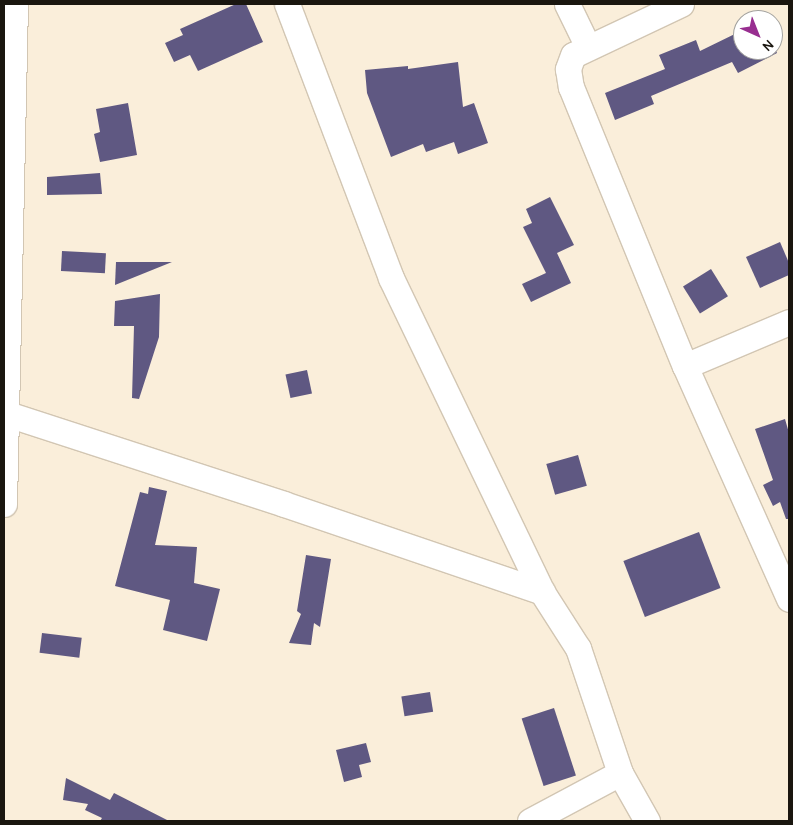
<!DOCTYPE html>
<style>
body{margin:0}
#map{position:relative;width:793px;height:825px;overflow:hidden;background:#faeeda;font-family:Karla,sans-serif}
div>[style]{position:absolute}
.building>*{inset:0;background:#5f5882;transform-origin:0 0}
.roads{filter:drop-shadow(1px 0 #d2c6b3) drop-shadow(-1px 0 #d2c6b3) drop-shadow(0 1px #d2c6b3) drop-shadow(0 -1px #d2c6b3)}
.minor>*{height:25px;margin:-12.5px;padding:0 12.5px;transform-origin:12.5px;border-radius:12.5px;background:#fff}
span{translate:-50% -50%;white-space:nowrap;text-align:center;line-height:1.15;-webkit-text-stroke:5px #fff;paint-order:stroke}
.frame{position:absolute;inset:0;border:5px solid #1a160f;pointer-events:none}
.north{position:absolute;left:733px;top:10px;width:50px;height:50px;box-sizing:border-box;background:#fff;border:1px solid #a3a29f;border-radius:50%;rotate:136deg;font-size:14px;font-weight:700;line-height:20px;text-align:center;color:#1a160f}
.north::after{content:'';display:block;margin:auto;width:18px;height:22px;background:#982e90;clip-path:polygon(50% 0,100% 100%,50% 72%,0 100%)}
</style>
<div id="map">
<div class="building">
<i style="clip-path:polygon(236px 4px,246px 4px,263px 42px,198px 71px,190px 55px,174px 62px,165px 43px,183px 35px,180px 29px)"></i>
<i style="clip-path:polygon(743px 30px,743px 50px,773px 50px,773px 44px,777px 53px,738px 73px,732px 62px,651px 96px,654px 104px,615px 120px,605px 93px,665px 69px,659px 55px,696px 40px,700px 51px)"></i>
<i style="clip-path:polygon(458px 62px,463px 107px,474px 103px,488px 143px,458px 154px,454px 142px,426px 152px,423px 144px,391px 157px,367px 93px,365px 70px,408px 66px,408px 69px)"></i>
<i style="clip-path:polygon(128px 103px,137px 155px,100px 162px,94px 134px,100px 132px,96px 109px)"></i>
<i style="clip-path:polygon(100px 173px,102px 194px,47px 195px,47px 177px)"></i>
<i style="clip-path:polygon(550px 197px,574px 245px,557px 253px,571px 283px,531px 302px,522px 284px,546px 273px,523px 227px,532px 223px,526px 209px)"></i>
<i style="clip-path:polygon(780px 242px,789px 263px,789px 275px,760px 288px,746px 257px)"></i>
<i style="left:62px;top:251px;width:44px;height:20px;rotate:3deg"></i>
<i style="clip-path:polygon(116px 262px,172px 262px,115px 285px)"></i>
<i style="left:711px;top:269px;width:32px;height:33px;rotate:58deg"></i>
<i style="clip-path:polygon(160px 294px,159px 337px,139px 399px,132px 398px,134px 326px,114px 326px,115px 301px)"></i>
<i style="left:307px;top:370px;width:24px;height:22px;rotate:78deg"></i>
<i style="clip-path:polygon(785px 419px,789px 433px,789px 519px,786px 519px,780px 502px,773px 506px,763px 485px,773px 480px,755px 429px)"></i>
<i style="left:578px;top:455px;width:32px;height:33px;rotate:74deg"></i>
<i style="clip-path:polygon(149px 487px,167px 491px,155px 545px,197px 547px,194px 583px,220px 589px,207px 641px,163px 630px,170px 600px,115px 586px,140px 492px,148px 494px)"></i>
<i style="left:699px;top:532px;width:60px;height:81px;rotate:69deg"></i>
<i style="clip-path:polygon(306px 555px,331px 559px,320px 627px,314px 623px,311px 645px,289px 643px,301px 614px,297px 611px)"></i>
<i style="left:42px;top:633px;width:40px;height:20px;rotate:7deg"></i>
<i style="left:430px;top:692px;width:20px;height:29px;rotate:81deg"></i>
<i style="left:554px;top:708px;width:71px;height:34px;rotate:72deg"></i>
<i style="clip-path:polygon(366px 743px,371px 762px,359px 765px,362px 777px,344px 782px,336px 750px)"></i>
<i style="clip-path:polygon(66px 778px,110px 800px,114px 793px,169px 821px,100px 821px,102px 818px,85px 810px,88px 804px,63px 800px)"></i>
</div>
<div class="roads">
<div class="minor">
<i style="left:287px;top:4px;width:293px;rotate:69.2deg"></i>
<i style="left:391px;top:278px;width:348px;rotate:64.3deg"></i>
<i style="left:542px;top:592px;width:67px;rotate:57.3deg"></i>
<i style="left:578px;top:648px;width:132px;rotate:71.4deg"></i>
<i style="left:620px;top:773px;width:55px;rotate:60.6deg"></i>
<i style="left:567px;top:4px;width:48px;rotate:64deg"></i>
<i style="left:681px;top:4px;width:119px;rotate:154.7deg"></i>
<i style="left:573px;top:55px;width:15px;rotate:110deg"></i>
<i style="left:568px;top:69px;width:18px;rotate:81deg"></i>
<i style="left:571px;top:87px;width:301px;rotate:67.8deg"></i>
<i style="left:685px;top:366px;width:255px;rotate:65.9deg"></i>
<i style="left:685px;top:366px;width:113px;rotate:-22.9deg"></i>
<i style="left:4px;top:413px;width:294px;rotate:18deg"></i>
<i style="left:284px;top:504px;width:273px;rotate:18.8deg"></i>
<i style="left:4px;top:504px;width:500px;rotate:-88.74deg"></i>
<i style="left:530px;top:821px;width:102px;rotate:-28.1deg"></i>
</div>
</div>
<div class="frame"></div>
<div class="north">N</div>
</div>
